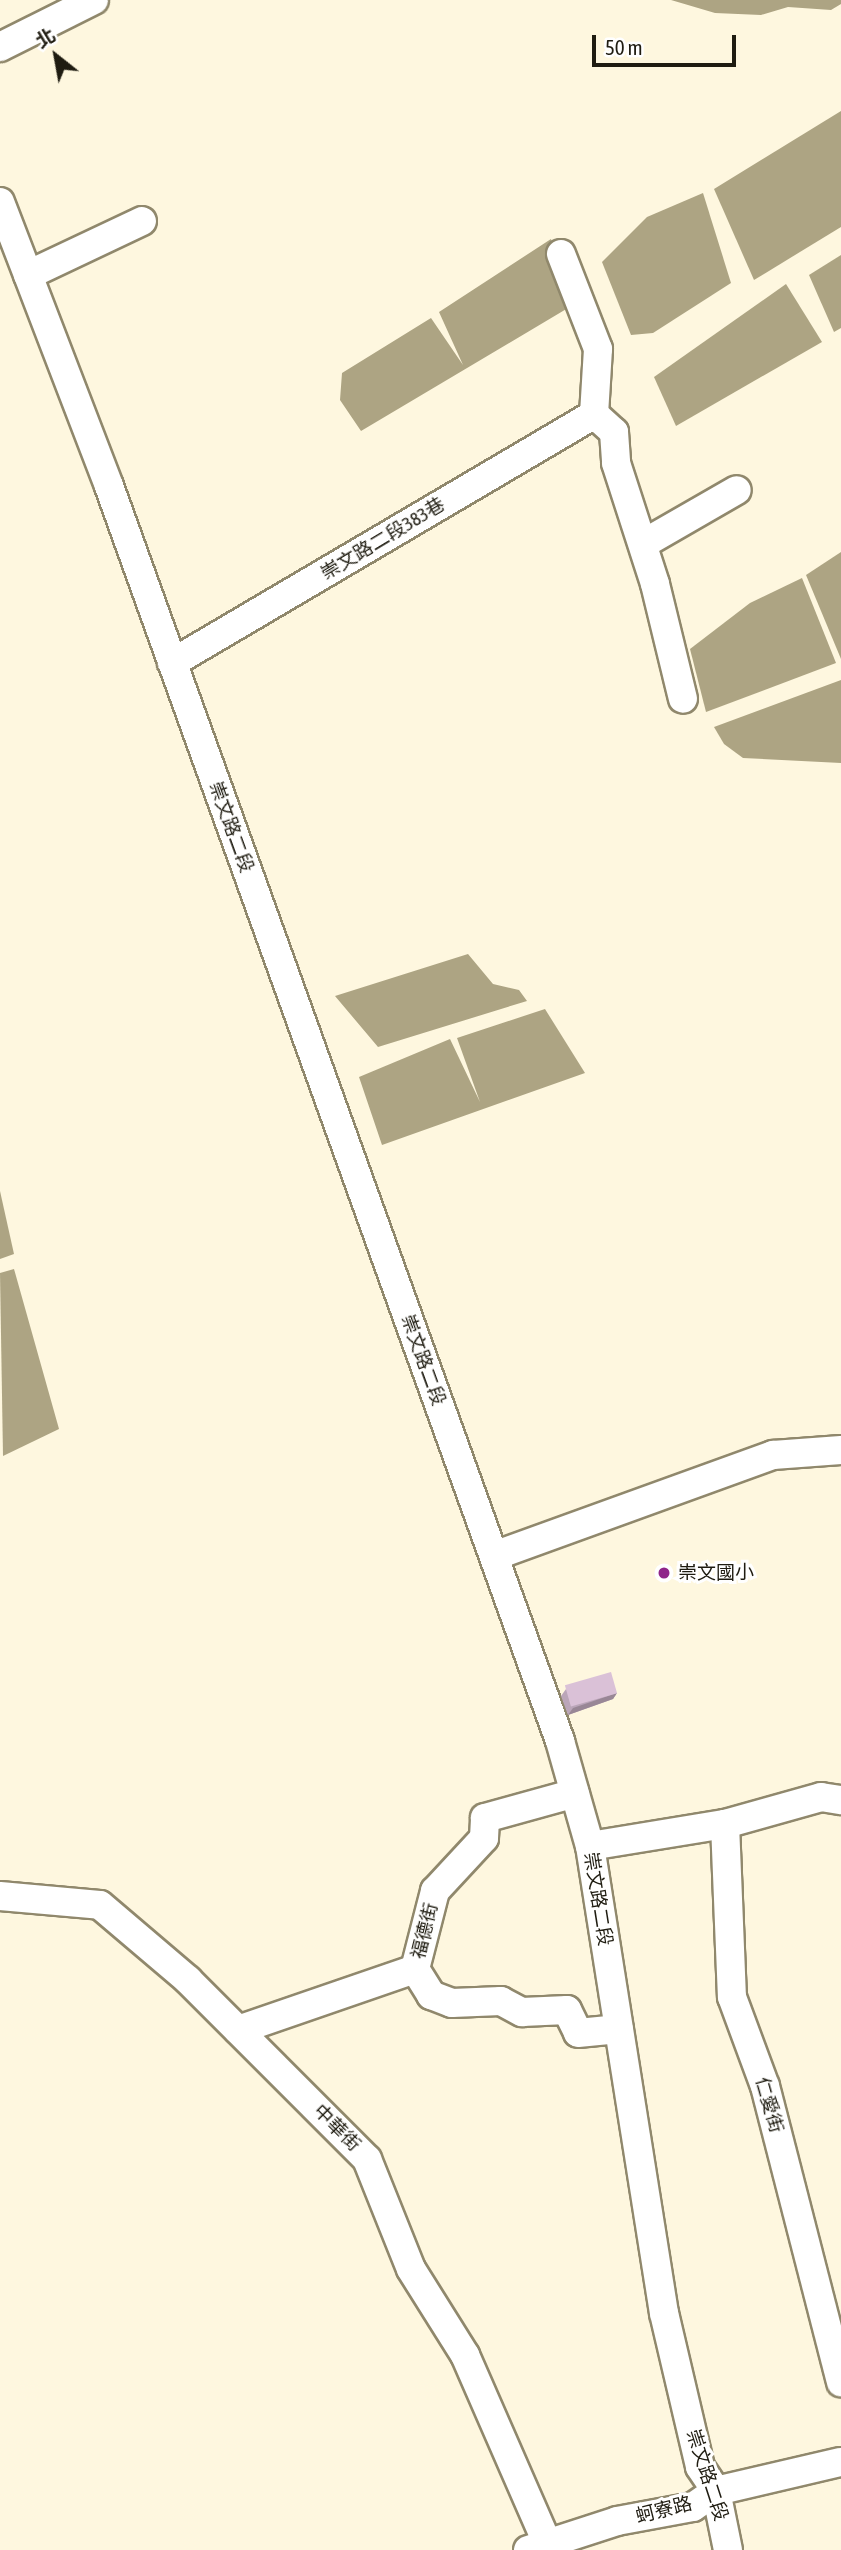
<!DOCTYPE html>
<meta charset="utf-8">
<style>
body{margin:0}
#map{position:relative;width:841px;height:2550px;overflow:hidden;background:#fef7df;font-family:"Asap Condensed","Noto Sans TC",sans-serif}
div>[style]{position:absolute}
.water>*{inset:0;background:#ada483}
.roads{filter:drop-shadow(2px 0 #90886c) drop-shadow(-2px 0 #90886c) drop-shadow(0 2px #90886c) drop-shadow(0 -2px #90886c)}
.minor>*{height:28px;margin:-14px;padding:0 14px;transform-origin:14px;border-radius:14px;background:#fff}
.wall>*{inset:0;background:#bba6b9}
.shaded-wall>*{inset:0;background:#998796}
.building>*{inset:0;background:#dac1d7;transform-origin:0 0}
.dots>*{width:19px;height:19px;translate:-50% -50%;box-sizing:border-box;border:4px solid #fff;border-radius:50%}
span{translate:-50% -50%;white-space:nowrap;text-align:center;line-height:1.15;-webkit-text-stroke:6px #fff;paint-order:stroke}
.street-label{font-size:19px;color:#1f1c11}
.poi-label{font-size:19px;color:#1f1c11}
.left{translate:0 -50%;text-align:left}
.north{position:absolute;left:21px;top:21px;width:70px;height:70px;-webkit-text-stroke:5px #fff;paint-order:stroke;rotate:329deg;font-size:19px;font-weight:700;line-height:28px;text-align:center;color:#1f1c11}
.north::after{content:'';display:block;margin:auto;width:24px;height:32px;background:#1f1c11;clip-path:polygon(50% 0,100% 100%,50% 72%,0 100%)}
.scale{position:absolute;left:592px;top:35px;width:144px;height:32px;box-sizing:border-box;border:4px solid #1f1c11;border-top:0;padding-left:9px;font-size:21px;line-height:24px;white-space:nowrap;color:#1f1c11;-webkit-text-stroke:5px #fff;paint-order:stroke}
</style>
<div id="map">
<div class="water">
<i style="clip-path:polygon(671px 0,841px 0,841px 4px,831px 10px,788px 7px,761px 15px,715px 13px)"></i>
<i style="clip-path:polygon(841px 111px,841px 227px,754px 280px,714px 189px)"></i>
<i style="clip-path:polygon(703px 193px,731px 283px,653px 333px,631px 335px,602px 262px,647px 217px)"></i>
<i style="clip-path:polygon(551px 239px,568px 308px,361px 431px,340px 400px,342px 373px,431px 318px,463px 365px,439px 312px)"></i>
<i style="clip-path:polygon(841px 255px,841px 328px,834px 332px,809px 275px)"></i>
<i style="clip-path:polygon(786px 284px,822px 342px,676px 426px,654px 377px)"></i>
<i style="clip-path:polygon(841px 552px,841px 659px,806px 575px)"></i>
<i style="clip-path:polygon(802px 578px,836px 663px,706px 712px,690px 649px,750px 603px)"></i>
<i style="clip-path:polygon(841px 680px,841px 763px,743px 758px,724px 744px,714px 727px)"></i>
<i style="clip-path:polygon(468px 954px,493px 984px,519px 990px,527px 1001px,378px 1047px,335px 996px)"></i>
<i style="clip-path:polygon(545px 1009px,585px 1073px,382px 1145px,359px 1077px,450px 1039px,480px 1102px,457px 1038px)"></i>
<i style="clip-path:polygon(0 1191px,14px 1254px,0 1259px)"></i>
<i style="clip-path:polygon(14px 1269px,59px 1429px,3px 1456px,0 1273px)"></i>
</div>
<div class="roads">
<div class="minor">
<i style="left:0;top:47px;width:105px;rotate:-26.6deg"></i>
<i style="left:0;top:202px;width:304px;rotate:69deg"></i>
<i style="left:109px;top:486px;width:1334px;rotate:70.23deg"></i>
<i style="left:560px;top:1741px;width:109px;rotate:74.1deg"></i>
<i style="left:590px;top:1846px;width:473px;rotate:81deg"></i>
<i style="left:664px;top:2313px;width:158px;rotate:76.8deg"></i>
<i style="left:700px;top:2467px;width:29px;rotate:56deg"></i>
<i style="left:716px;top:2491px;width:60px;rotate:78.5deg"></i>
<i style="left:561px;top:254px;width:102px;rotate:68.7deg"></i>
<i style="left:598px;top:349px;width:65px;rotate:93.5deg"></i>
<i style="left:594px;top:414px;width:27px;rotate:42deg"></i>
<i style="left:614px;top:432px;width:31px;rotate:86deg"></i>
<i style="left:616px;top:463px;width:127px;rotate:72.1deg"></i>
<i style="left:655px;top:584px;width:118px;rotate:76.3deg"></i>
<i style="left:28px;top:275px;width:126px;rotate:-25.3deg"></i>
<i style="left:643px;top:544px;width:108px;rotate:-29.9deg"></i>
<i style="left:172px;top:663px;width:490px;rotate:-30.5deg"></i>
<i style="left:494px;top:1556px;width:297px;rotate:-19.9deg"></i>
<i style="left:773px;top:1455px;width:68px;rotate:-4.2deg"></i>
<i style="left:725px;top:1824px;width:173px;rotate:87.7deg"></i>
<i style="left:732px;top:1997px;width:95px;rotate:69.7deg"></i>
<i style="left:765px;top:2086px;width:306px;rotate:75.6deg"></i>
<i style="left:590px;top:1846px;width:137px;rotate:-9.3deg"></i>
<i style="left:725px;top:1824px;width:100px;rotate:-15.7deg"></i>
<i style="left:821px;top:1797px;width:20px;rotate:9deg"></i>
<i style="left:0;top:1896px;width:100px;rotate:5.1deg"></i>
<i style="left:100px;top:1905px;width:116px;rotate:40.4deg"></i>
<i style="left:188px;top:1980px;width:253px;rotate:45deg"></i>
<i style="left:367px;top:2159px;width:118px;rotate:68.2deg"></i>
<i style="left:411px;top:2269px;width:102px;rotate:57.9deg"></i>
<i style="left:465px;top:2355px;width:205px;rotate:66.4deg"></i>
<i style="left:415px;top:1969px;width:31px;rotate:58deg"></i>
<i style="left:431px;top:1995px;width:22px;rotate:21deg"></i>
<i style="left:452px;top:2003px;width:49px;rotate:-2.3deg"></i>
<i style="left:501px;top:2001px;width:24px;rotate:28deg"></i>
<i style="left:522px;top:2012px;width:45px;rotate:-2.5deg"></i>
<i style="left:567px;top:2010px;width:25px;rotate:64deg"></i>
<i style="left:578px;top:2033px;width:41px;rotate:-5.6deg"></i>
<i style="left:238px;top:2030px;width:187px;rotate:-19deg"></i>
<i style="left:415px;top:1969px;width:81px;rotate:-75.6deg"></i>
<i style="left:435px;top:1891px;width:72px;rotate:-47.2deg"></i>
<i style="left:484px;top:1838px;width:20px;rotate:-87deg"></i>
<i style="left:485px;top:1818px;width:93px;rotate:-15.5deg"></i>
<i style="left:528px;top:2550px;width:94px;rotate:-18deg"></i>
<i style="left:617px;top:2521px;width:77px;rotate:-10.4deg"></i>
<i style="left:693px;top:2507px;width:28px;rotate:-35deg"></i>
<i style="left:716px;top:2491px;width:128px;rotate:-13.1deg"></i>
</div>
</div>
<div class="wall">
<i style="clip-path:polygon(566px 1689px,617px 1693px,613px 1699px,568px 1715px,561px 1696px)"></i>
</div>
<div class="shaded-wall">
<i style="clip-path:polygon(617px 1693px,613px 1699px,568px 1715px,573px 1708px)"></i>
</div>
<div class="building">
<i style="left:611px;top:1672px;width:22px;height:48px;rotate:74deg"></i>
</div>
<div class="dots">
<i style="left:664px;top:1573px;background:#8f2589"></i>
</div>
<div class="street-label">
<span style="left:383px;top:539px;rotate:-31deg">崇文路二段383巷</span>
<span style="left:231px;top:827px;rotate:70deg">崇文路二段</span>
<span style="left:423px;top:1360px;rotate:70deg">崇文路二段</span>
<span style="left:598px;top:1899px;rotate:81deg">崇文路二段</span>
<span style="left:425px;top:1931px;rotate:-76deg">福德街</span>
<span style="left:769px;top:2105px;rotate:74deg">仁愛街</span>
<span style="left:337px;top:2128px;rotate:45deg">中華街</span>
<span style="left:707px;top:2475px;rotate:72deg">崇文路二段</span>
<span style="left:664px;top:2510px;rotate:-14deg">蚵寮路</span>
</div>
<div class="poi-label">
<span class="left" style="left:678px;top:1573px">崇文國小</span>
</div>
<div class="north">北</div>
<div class="scale">50 m</div>
</div>
